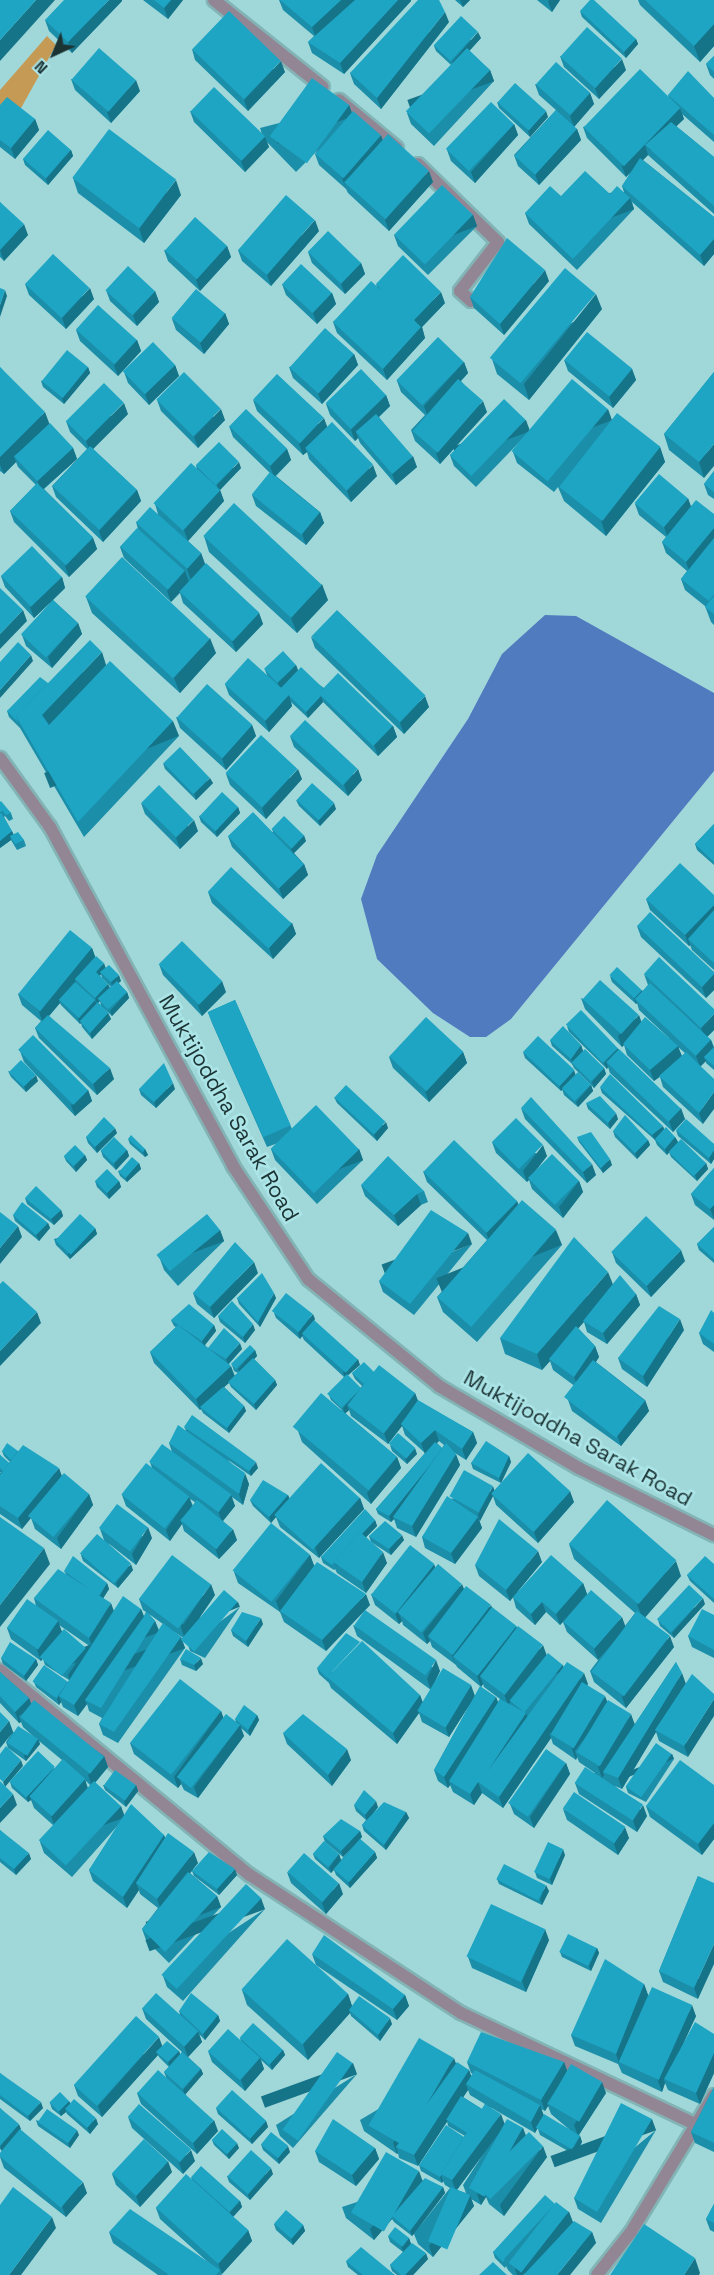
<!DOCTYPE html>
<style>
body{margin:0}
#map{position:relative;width:714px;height:2275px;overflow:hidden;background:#a0d8da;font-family:"Space Grotesk",sans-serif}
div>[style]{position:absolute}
.green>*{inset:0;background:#c49a55}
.water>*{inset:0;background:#507bbf}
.roads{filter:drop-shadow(2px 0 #83b4b5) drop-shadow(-2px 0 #83b4b5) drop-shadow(0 2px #83b4b5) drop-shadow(0 -2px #83b4b5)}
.street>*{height:12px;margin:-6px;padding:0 6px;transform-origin:6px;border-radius:6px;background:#928695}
.wall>*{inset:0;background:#1b8ea9}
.shaded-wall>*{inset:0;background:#167489;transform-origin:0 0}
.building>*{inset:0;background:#1fa5c4;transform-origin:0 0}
span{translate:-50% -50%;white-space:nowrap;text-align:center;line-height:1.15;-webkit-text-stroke:5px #ace5e7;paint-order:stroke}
.street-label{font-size:22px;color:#1c3334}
.north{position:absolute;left:24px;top:24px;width:60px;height:60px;-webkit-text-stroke:4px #ace5e7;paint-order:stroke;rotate:224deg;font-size:16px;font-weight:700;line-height:24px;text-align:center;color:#1c3334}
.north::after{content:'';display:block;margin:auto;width:21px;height:27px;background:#1c3334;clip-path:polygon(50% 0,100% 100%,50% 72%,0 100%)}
</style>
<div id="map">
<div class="green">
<i style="clip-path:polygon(47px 36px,56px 45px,0 146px,0 90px)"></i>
</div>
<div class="water">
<i style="clip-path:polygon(545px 615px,576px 616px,714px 693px,714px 771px,511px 1019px,486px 1037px,470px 1037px,433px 1013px,377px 959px,361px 899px,377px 855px,468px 719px,502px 654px)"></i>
</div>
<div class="roads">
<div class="street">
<i style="left:214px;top:0;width:139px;rotate:38.6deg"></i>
<i style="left:339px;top:100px;width:75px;rotate:39.6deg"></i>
<i style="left:418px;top:164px;width:112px;rotate:44.3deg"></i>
<i style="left:498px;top:242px;width:62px;rotate:127.8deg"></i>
<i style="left:460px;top:291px;width:15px;rotate:42deg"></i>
<i style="left:0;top:758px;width:85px;rotate:54.1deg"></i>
<i style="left:50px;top:827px;width:385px;rotate:61.6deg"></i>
<i style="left:233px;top:1166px;width:136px;rotate:56.4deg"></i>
<i style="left:308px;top:1279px;width:169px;rotate:39.2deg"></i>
<i style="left:439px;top:1386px;width:162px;rotate:30.4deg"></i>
<i style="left:579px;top:1468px;width:151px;rotate:26.4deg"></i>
<i style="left:0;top:1670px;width:323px;rotate:39.4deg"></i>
<i style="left:250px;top:1875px;width:252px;rotate:33.2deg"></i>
<i style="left:461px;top:2013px;width:261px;rotate:25.4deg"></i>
<i style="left:597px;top:2275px;width:55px;rotate:-51.7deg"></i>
<i style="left:631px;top:2232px;width:160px;rotate:-58.8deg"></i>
</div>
</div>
<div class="wall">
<i style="clip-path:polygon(143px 0,183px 0,168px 19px)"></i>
<i style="clip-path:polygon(279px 0,411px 0,411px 1px,344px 74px,312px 53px,308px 42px,314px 36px,283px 10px)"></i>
<i style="clip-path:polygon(455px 0,470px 0,463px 7px)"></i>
<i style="clip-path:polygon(537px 0,560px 0,552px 12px)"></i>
<i style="clip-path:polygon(638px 0,714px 0,714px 46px,700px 62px,640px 5px)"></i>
<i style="clip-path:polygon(122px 1px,72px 53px,49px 31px,45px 20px)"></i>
<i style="clip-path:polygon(580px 11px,636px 39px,638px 44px,626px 58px,582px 17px)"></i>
<i style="clip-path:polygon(449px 22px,381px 109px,354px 84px,350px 73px)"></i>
<i style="clip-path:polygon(481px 38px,469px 51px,490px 70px,494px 81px,434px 146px,411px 124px,407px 113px,451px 65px,436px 51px,434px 46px)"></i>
<i style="clip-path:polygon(192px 49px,285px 72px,248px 111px,195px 60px)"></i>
<i style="clip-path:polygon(560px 56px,626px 70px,599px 99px,564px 67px)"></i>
<i style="clip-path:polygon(714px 56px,714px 79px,710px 75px,706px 64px)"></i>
<i style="clip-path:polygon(71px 79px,140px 91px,111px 123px,75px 90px)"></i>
<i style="clip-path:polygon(535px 84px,590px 93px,594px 104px,574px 127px,577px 129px,581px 140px,539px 185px,518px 166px,514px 155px,556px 110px,539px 95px)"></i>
<i style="clip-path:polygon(668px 95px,714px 98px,714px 142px,682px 114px,684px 119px,676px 126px,714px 157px,714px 214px,649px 156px,648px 155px,643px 160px,714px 217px,714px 254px,704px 266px,632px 202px,634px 209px,577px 270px,529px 224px,525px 213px,561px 196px,624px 192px,622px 186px,631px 172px,626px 177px,587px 138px,583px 127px,669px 98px)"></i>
<i style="clip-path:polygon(497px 102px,548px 117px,530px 137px,499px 108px)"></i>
<i style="clip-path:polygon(0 105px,35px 119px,39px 130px,15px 159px,0 147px)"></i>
<i style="clip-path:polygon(349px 105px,352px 113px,382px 140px,433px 182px,389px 231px,348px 193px,346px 189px,319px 165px,315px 154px,318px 150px,296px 172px,267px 142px,269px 147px,245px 172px,194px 122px,190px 111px,262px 134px,260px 128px)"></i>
<i style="clip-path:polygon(514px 124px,518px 135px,475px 183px,451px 161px,447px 150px)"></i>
<i style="clip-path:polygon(71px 150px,73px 156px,48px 185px,25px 165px,23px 159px)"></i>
<i style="clip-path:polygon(73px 178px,181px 195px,144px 243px,78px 193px)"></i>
<i style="clip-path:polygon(0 202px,28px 235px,4px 261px,0 257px)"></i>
<i style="clip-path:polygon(473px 215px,477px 226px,428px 275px,398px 246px,394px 235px)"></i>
<i style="clip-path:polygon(319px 231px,271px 286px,242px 261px,238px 250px)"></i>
<i style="clip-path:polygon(227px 246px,231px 257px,200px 291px,168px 261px,164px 250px)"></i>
<i style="clip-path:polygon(308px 252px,361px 263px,365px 274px,345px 294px,312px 263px)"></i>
<i style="clip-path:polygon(549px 281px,504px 335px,474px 308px,470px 297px)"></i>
<i style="clip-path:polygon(25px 284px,94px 299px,66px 329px,29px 295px)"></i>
<i style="clip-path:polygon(282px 284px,332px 293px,336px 304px,317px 324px,286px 295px)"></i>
<i style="clip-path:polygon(376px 284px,445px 303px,422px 327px,425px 338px,387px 380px,337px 333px,333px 322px,377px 287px)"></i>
<i style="clip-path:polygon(106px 290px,155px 291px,159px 302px,137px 326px,110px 301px)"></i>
<i style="clip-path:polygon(602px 309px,529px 400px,497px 374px,492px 359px)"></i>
<i style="clip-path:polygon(225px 313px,229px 324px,204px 354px,176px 330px,172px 319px)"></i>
<i style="clip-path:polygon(76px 330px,137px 340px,141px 351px,118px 376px,80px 341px)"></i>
<i style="clip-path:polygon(354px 354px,358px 365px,322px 404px,293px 378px,289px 367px)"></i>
<i style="clip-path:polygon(564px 360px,632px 369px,636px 380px,613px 408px,568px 371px)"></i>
<i style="clip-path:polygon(464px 362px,468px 373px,461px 381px,487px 412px,440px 464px,415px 441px,411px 430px,425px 415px,401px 392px,397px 381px)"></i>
<i style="clip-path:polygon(175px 365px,179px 376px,149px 405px,128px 383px,124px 372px)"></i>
<i style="clip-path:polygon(0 367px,49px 424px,73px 448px,77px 459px,44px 489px,93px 538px,97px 549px,69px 577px,14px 522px,10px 511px,36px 485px,18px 467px,16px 462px,4px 474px,0 471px)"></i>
<i style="clip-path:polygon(88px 367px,90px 373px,64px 404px,43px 387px,41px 381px)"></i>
<i style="clip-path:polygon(714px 372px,704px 478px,669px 450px,664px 434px)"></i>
<i style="clip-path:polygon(386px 395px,390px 406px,379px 417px,417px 467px,396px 485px,360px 443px,358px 438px,355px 441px,330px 415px,326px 404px)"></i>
<i style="clip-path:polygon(157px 400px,225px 420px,198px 448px,161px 411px)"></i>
<i style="clip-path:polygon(253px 400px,327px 427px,377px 476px,351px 502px,309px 459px,307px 452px,303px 455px,257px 411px)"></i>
<i style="clip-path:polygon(128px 414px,93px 449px,137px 490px,141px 501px,103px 542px,56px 497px,52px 486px,87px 449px,70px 432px,66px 421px)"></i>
<i style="clip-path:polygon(612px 420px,660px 447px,665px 462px,606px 536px,564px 501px,558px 487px,554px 492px,517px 463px,513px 452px)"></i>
<i style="clip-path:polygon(229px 426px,287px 449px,291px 460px,276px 476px,320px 512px,324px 523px,306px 545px,256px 506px,252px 495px,270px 473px,233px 437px)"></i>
<i style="clip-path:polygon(530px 431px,476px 487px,454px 466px,450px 455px)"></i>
<i style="clip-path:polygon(196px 466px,241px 468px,220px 490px,224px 501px,188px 541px,201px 553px,205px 564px,259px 613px,263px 624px,236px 652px,183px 603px,180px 593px,171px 602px,124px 558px,120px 547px,138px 529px,136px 522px,158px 514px,155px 504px,197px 469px)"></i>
<i style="clip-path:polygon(714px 471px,714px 499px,708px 495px,704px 484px)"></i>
<i style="clip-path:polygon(635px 504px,691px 507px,714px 514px,714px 625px,711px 622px,705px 606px,685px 590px,681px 579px,687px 571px,666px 553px,662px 542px,666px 537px,639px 515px)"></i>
<i style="clip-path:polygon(204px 536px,328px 600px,297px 633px,209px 552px)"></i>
<i style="clip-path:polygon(1px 576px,62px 577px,65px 588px,53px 600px,78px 623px,82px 634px,52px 668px,26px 646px,22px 635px,51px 602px,34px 618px,5px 587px)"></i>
<i style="clip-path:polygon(86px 597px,216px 653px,180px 693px,92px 613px)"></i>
<i style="clip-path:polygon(311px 637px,429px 707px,404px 734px,315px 648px)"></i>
<i style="clip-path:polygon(106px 665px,179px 736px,84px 837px,20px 728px,9px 717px,7px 711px,48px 683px)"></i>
<i style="clip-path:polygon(296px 665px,298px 670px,324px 688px,393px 726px,397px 737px,378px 756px,323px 702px,308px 718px,291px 702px,292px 706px,269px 732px,229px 695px,225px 684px,267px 675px,265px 670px)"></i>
<i style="clip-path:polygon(176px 717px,252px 725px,256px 736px,226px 770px,180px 728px)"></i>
<i style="clip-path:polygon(290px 736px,362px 780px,348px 796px,294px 747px)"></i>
<i style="clip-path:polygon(163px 763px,213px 783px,196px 800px,165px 769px)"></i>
<i style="clip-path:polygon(226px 774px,302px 779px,266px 819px,230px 785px)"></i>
<i style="clip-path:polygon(296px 800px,336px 809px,320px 826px,299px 806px)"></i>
<i style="clip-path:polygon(0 802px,11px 813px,13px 819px,9px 821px,5px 816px,4px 817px,14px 835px,24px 840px,26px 846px,17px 850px,11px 840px,0 848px)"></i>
<i style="clip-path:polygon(141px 803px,198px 831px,180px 849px,145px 814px)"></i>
<i style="clip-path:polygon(238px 807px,240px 813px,217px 837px,201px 822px,199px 816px)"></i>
<i style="clip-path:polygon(714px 824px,714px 865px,697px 850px,695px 844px)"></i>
<i style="clip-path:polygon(272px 829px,306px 841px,294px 853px,304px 864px,308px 875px,283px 899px,232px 847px,228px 836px,273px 832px)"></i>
<i style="clip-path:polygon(208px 892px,292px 923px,296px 934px,273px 959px,212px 903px)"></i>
<i style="clip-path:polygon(714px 895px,714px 970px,692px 950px,690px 945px,689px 946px,650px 910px,646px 899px)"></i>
<i style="clip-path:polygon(637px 926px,714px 972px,714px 990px,706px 998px,641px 937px)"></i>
<i style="clip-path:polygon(evenodd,92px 948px,95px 957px,105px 968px,121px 981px,118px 983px,127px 992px,129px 998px,112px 1016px,101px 1006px,100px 1001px,98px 1003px,108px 1013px,111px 1019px,92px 1039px,82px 1027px,81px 1023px,80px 1024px,61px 1005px,60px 1003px,49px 1016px,114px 1079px,97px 1095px,39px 1038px,35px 1028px,41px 1021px,22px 1005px,18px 994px,92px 948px,101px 974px,102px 978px,111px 987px,110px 988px,100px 976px,101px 974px)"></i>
<i style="clip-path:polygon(159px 964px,226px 992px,202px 1016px,163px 975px)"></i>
<i style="clip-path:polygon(evenodd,644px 974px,714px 1030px,707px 1037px,711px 1040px,714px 1047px,714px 1070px,706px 1063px,706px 1061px,700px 1066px,703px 1124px,663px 1087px,660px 1077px,654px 1081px,627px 1055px,624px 1045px,622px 1047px,585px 1009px,581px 998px,641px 1022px,670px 1039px,639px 1010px,637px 1003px,636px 1004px,612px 982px,610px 976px,643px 991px,648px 985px,644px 974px,678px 1047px,685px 1053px,682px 1056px,678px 1047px)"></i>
<i style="clip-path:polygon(235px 1000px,292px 1129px,359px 1149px,363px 1160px,317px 1204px,275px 1160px,271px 1149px,278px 1143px,267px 1147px,212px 1023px,208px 1012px)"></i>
<i style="clip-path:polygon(567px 1026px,618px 1049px,685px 1119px,673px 1132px,610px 1073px,608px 1067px,607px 1069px,569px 1032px)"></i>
<i style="clip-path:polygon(550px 1040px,581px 1045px,583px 1051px,604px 1068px,606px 1074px,594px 1088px,574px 1068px,572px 1064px,552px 1046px)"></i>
<i style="clip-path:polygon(20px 1051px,88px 1090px,92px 1101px,75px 1116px,24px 1062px)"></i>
<i style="clip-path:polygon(463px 1052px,467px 1063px,429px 1102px,393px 1068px,389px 1057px)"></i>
<i style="clip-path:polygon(523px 1052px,575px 1075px,591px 1085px,593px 1091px,578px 1107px,564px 1095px,562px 1089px,561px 1091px,525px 1058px)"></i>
<i style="clip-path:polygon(8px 1071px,38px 1081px,26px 1092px,11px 1077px)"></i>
<i style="clip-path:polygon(600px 1087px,675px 1137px,678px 1142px,706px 1163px,708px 1169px,697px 1181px,671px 1157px,669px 1152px,667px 1155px,657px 1145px,655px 1140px,602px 1093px)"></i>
<i style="clip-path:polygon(139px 1089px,175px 1089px,156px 1108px,141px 1095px)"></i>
<i style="clip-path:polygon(334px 1097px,388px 1128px,377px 1141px,337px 1103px)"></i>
<i style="clip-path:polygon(586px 1103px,618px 1119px,610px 1129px,588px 1109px)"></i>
<i style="clip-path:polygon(521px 1108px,596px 1175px,587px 1183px,525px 1119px)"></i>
<i style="clip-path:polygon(676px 1130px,714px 1144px,714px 1159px,711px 1164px,678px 1136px)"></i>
<i style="clip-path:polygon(613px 1131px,648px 1140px,650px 1145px,637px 1159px,615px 1137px)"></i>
<i style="clip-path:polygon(117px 1133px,97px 1153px,88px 1143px,86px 1137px)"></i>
<i style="clip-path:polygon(577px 1137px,612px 1165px,603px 1173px,579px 1142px)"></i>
<i style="clip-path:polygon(128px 1139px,145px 1149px,148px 1155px,145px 1157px,130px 1144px)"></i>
<i style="clip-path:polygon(492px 1142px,547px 1156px,534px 1172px,579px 1181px,583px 1192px,563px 1218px,532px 1189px,529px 1180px,527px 1182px,496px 1153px)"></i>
<i style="clip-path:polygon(127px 1150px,129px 1156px,116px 1170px,103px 1157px,101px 1151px)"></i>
<i style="clip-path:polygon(85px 1155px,87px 1160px,76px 1172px,66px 1161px,64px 1156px)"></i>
<i style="clip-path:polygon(139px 1163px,141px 1169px,127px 1182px,120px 1176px,118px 1171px)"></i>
<i style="clip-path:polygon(714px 1168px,714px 1220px,695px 1205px,691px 1194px)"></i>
<i style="clip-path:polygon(423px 1171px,517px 1201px,518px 1204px,562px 1245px,477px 1342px,443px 1312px,437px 1297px,487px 1240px,427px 1182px)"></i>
<i style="clip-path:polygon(95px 1181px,119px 1181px,121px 1187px,109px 1199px,97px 1187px)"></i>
<i style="clip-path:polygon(361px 1185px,424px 1191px,428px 1202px,421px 1205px,398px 1226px,365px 1196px)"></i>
<i style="clip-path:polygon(25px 1198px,61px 1210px,63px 1216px,54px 1225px,27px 1204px)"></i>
<i style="clip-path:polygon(13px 1215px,48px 1223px,50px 1228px,39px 1241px,15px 1221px)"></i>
<i style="clip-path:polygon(714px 1227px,714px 1263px,699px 1250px,697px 1244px)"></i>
<i style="clip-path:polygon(95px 1228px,97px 1234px,70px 1259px,56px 1245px,54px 1239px)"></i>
<i style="clip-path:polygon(220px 1230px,224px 1241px,178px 1286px,164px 1270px,160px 1259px)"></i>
<i style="clip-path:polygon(472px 1244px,414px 1315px,383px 1292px,379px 1281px)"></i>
<i style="clip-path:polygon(612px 1252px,685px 1261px,651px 1297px,616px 1263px)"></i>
<i style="clip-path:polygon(258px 1273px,214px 1318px,197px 1304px,193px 1293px)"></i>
<i style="clip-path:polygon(612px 1284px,636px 1294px,640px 1305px,607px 1344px,587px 1332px,584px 1322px,578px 1328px,595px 1346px,599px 1357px,596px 1362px,645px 1400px,649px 1411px,621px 1446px,572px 1411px,568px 1400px,576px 1387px,553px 1370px,550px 1361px,542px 1370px,505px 1354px,500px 1338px)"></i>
<i style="clip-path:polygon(237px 1298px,276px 1298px,260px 1327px,239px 1304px)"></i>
<i style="clip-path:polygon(evenodd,274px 1313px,315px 1319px,314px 1320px,348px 1376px,360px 1388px,362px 1386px,355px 1379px,352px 1373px,374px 1372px,415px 1393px,418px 1401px,473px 1432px,477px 1443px,466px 1460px,455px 1453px,460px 1465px,416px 1537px,397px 1528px,394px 1519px,391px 1522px,378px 1514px,376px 1509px,425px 1453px,405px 1435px,402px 1426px,388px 1444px,351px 1416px,349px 1410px,345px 1413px,397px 1457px,401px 1468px,371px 1504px,302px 1442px,298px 1431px,342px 1410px,331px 1400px,329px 1395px,344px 1377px,304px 1340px,302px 1336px,300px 1339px,276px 1318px,274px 1313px,439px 1441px,444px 1445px,442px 1448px,437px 1443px,439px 1441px)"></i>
<i style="clip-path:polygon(714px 1313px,714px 1352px,703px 1344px,699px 1333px)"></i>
<i style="clip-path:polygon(218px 1316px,255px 1330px,245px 1343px,220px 1322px)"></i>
<i style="clip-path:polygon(171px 1320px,214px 1325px,216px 1331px,205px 1345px,208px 1348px,242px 1349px,229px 1364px,235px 1376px,238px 1373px,234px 1371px,232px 1365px,255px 1350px,257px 1356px,254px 1359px,275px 1380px,277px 1385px,256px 1410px,231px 1387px,229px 1383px,224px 1387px,244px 1406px,246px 1411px,229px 1433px,203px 1413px,201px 1409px,200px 1410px,154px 1363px,150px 1352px,176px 1327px,174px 1326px)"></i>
<i style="clip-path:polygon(684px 1330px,647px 1387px,622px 1369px,618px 1358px)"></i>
<i style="clip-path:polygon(evenodd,184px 1427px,258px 1468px,251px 1476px,228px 1460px,249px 1484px,243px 1505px,232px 1497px,235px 1506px,223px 1521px,237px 1540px,219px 1559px,184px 1531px,182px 1524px,170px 1541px,126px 1506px,122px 1495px,152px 1468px,150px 1462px,172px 1452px,169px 1443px,186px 1430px,184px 1427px,190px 1499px,195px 1502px,193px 1506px,190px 1499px)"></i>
<i style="clip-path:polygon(390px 1445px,417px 1454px,407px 1464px,392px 1451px)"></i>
<i style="clip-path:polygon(2px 1451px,18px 1451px,62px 1476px,89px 1494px,93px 1505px,61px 1549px,35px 1529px,31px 1518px,38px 1509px,22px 1529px,0 1514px,0 1473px,1px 1473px,0 1472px,0 1455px,9px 1463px,10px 1462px,4px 1456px)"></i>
<i style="clip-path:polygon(509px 1456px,511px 1462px,501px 1483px,473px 1469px,471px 1463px)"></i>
<i style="clip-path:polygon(494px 1491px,574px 1502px,538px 1543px,496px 1505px,493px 1496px,480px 1521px,479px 1520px,482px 1528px,455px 1564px,425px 1548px,422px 1537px,450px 1499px)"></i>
<i style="clip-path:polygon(288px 1495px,290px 1500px,360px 1498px,364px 1509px,319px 1558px,280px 1527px,276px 1517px,271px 1523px,253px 1506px,250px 1500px)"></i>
<i style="clip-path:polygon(375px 1520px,377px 1526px,366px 1537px,387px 1563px,366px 1593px,337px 1573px,335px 1569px,334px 1570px,323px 1563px,321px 1557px)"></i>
<i style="clip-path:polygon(100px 1529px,152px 1538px,136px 1565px,108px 1543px,133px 1570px,118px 1588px,83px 1561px,81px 1555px,104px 1540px)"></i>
<i style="clip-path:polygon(369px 1536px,404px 1540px,391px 1555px,371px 1542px)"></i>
<i style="clip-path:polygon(569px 1544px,681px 1576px,645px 1617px,674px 1647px,626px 1708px,594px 1682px,590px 1671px,605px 1651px,598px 1660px,567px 1632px,563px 1622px,560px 1625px,546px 1612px,535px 1625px,516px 1608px,513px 1597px,510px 1601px,479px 1576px,475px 1565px,542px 1562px,517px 1592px,583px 1583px,587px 1594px,625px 1626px,635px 1613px,574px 1559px)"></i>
<i style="clip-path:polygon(310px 1555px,314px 1565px,370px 1605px,326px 1651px,284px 1622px,280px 1612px,238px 1583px,234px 1572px)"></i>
<i style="clip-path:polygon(714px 1564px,714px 1603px,690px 1581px,687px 1575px)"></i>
<i style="clip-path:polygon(435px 1568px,516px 1626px,517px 1628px,546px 1655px,588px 1684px,587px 1685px,635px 1724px,676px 1662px,688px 1757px,659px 1741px,656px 1732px,622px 1789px,615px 1786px,647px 1816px,637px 1832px,579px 1794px,575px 1783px,595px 1773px,579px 1762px,577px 1757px,576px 1760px,553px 1744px,551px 1738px,503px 1808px,482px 1793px,474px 1805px,453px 1792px,450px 1785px,448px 1788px,438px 1781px,434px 1770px,470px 1704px,449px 1737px,422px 1722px,419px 1713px,397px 1744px,331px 1688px,329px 1683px,319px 1674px,317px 1668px,420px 1695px,423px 1703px,431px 1690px,357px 1636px,353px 1625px,440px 1671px,434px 1684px,474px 1696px,496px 1697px,498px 1702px,500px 1699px,484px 1687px,483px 1684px,481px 1687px,457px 1667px,456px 1665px,432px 1647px,430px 1641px,427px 1644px,403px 1625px,402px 1621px,399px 1624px,375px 1605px,371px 1594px)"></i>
<i style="clip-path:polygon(evenodd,64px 1571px,107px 1583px,109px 1589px,103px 1598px,114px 1611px,141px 1609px,144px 1616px,146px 1612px,143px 1610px,139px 1599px,215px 1595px,185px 1639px,173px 1631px,181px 1637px,185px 1648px,118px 1743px,103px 1735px,99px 1724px,102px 1718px,89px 1711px,87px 1704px,78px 1716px,63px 1707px,61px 1702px,59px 1705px,36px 1687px,34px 1682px,68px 1682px,69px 1680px,45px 1665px,43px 1659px,88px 1652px,91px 1647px,59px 1625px,62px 1632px,41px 1661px,11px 1639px,7px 1628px,36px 1606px,34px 1598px,66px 1574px,64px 1571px,149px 1614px,163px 1624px,159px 1630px,155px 1621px,149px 1614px)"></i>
<i style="clip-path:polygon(705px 1604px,674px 1638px,660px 1626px,658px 1620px)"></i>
<i style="clip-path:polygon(240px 1607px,205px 1658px,190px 1651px,188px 1645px)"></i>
<i style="clip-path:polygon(714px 1615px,714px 1658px,692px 1647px,688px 1636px)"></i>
<i style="clip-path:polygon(263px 1624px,248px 1647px,233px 1636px,231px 1630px)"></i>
<i style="clip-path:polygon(1px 1658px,36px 1659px,38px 1665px,26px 1681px,3px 1664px)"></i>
<i style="clip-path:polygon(180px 1659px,203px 1664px,196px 1671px,182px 1665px)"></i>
<i style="clip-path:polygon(evenodd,0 1672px,29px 1698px,31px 1703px,104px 1756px,108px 1767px,95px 1783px,124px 1815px,164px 1835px,165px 1839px,198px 1863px,192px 1870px,237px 1875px,219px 1895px,194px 1876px,192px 1871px,190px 1873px,217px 1896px,221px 1907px,169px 1963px,146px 1940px,142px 1929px,158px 1908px,140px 1894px,139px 1890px,127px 1908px,93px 1881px,89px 1870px,119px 1824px,72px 1877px,44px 1853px,40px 1842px,54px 1826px,34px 1808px,31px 1800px,28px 1802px,12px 1788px,10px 1782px,55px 1768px,62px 1760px,39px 1741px,40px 1744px,26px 1761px,8px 1748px,6px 1742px,12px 1733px,0 1748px,9px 1721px,13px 1732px,33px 1736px,23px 1727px,21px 1722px,19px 1723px,0 1703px,0 1672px,85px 1780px,90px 1785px,88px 1788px,85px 1780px)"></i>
<i style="clip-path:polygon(221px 1711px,223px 1718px,236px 1722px,235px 1719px,257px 1715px,259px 1720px,250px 1736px,241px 1728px,244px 1736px,198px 1798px,184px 1790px,181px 1784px,178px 1788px,134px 1754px,130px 1743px)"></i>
<i style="clip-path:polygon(283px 1733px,351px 1760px,332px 1786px,287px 1744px)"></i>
<i style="clip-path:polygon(672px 1754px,674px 1759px,646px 1802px,628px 1793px,626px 1787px)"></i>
<i style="clip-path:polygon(566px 1763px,570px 1774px,534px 1828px,514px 1814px,510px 1804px)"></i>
<i style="clip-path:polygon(103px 1785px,136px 1785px,138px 1791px,126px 1807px,105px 1790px)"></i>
<i style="clip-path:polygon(714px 1785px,714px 1839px,702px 1855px,650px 1817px,646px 1806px)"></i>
<i style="clip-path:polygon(354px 1805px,378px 1807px,373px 1814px,406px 1812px,409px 1818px,386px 1850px,364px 1831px,362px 1825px,366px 1820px,356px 1811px)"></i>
<i style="clip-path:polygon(563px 1809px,629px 1838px,618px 1855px,567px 1820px)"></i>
<i style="clip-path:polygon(0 1830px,31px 1859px,16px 1875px,0 1862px)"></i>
<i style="clip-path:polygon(360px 1831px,362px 1837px,360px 1839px,375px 1852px,377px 1858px,350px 1888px,336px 1875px,334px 1870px,331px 1873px,315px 1859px,313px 1854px,339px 1854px,341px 1860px,359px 1839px,343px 1857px,325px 1842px,323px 1836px)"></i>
<i style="clip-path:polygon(565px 1855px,552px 1885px,537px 1878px,535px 1872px)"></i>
<i style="clip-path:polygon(287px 1872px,343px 1894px,326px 1914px,291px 1883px)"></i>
<i style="clip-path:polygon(698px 1876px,698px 1999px,663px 1982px,659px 1971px)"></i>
<i style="clip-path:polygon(497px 1879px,549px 1891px,542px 1905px,499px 1884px)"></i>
<i style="clip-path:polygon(265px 1909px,183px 2001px,167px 1987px,163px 1976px)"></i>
<i style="clip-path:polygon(549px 1940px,526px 1992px,472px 1968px,468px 1957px)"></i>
<i style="clip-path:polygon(597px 1948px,599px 1953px,591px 1971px,562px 1957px,560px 1952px)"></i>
<i style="clip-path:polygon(312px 1954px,405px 1995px,409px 2006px,397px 2020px,316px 1965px)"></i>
<i style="clip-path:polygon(644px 1984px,648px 1995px,696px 2016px,683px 2043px,714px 2034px,714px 2073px,700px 2104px,668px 2090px,665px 2083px,662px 2092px,622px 2073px,618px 2064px,575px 2046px,571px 2035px)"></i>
<i style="clip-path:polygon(242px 1990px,348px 1994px,352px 2006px,392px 2024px,380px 2041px,351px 2016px,350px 2013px,308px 2060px,247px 2005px)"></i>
<i style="clip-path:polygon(142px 2008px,180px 2014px,179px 2011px,218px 2015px,220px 2021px,205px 2040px,199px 2034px,202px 2042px,188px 2057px,201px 2069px,203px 2074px,185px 2094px,218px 2131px,197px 2154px,141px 2104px,137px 2093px,166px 2077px,164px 2072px,169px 2067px,159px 2057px,158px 2055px,102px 2117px,78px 2096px,74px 2085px,162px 2046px,179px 2051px,180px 2055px,182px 2052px,146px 2019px)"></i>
<i style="clip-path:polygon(240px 2038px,283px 2050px,285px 2055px,272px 2070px,261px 2060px,264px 2069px,245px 2091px,212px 2062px,208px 2051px,241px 2042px)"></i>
<i style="clip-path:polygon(evenodd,467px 2062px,564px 2062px,567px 2071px,606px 2093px,579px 2135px,580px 2136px,582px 2142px,575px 2155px,540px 2135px,538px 2129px,543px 2117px,535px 2133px,490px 2107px,504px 2123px,523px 2128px,526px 2136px,547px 2157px,504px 2216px,489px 2204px,486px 2197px,481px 2205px,471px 2199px,474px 2206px,433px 2257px,418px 2244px,414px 2234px,412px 2236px,394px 2222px,392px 2219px,374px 2240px,346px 2218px,342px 2207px,423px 2180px,443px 2187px,445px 2193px,417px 2230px,450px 2188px,445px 2185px,443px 2181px,442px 2183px,421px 2171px,419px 2165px,465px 2136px,448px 2126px,447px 2121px,418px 2166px,399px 2158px,398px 2153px,397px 2154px,364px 2131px,360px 2120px,456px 2063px,469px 2070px,471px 2076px,473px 2074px,471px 2073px,467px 2062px,468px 2090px,470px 2095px,485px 2104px,482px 2109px,463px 2097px,468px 2090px,467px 2062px,548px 2106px,551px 2114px,570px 2130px,544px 2116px,541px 2109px,545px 2111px,548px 2106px,467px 2062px,484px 2153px,463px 2185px,466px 2193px,457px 2190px,484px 2153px)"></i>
<i style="clip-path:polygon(0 2073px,43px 2108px,30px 2121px,0 2099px)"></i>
<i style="clip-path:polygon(357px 2074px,293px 2148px,280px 2136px,276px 2125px)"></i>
<i style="clip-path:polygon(714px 2087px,714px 2152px,695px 2143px,691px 2132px)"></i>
<i style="clip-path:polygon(69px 2101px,70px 2103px,98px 2124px,90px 2134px,67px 2114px,66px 2112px,61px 2116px,52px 2109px,50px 2103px)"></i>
<i style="clip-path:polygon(0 2108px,20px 2130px,87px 2193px,66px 2217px,4px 2168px,0 2157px,19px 2131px,2px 2151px,0 2149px)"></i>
<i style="clip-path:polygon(216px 2108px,266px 2121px,268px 2127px,252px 2144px,218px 2114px)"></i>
<i style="clip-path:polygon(128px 2117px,195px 2161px,183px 2174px,132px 2128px)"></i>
<i style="clip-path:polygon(36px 2120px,79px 2135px,70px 2148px,38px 2126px)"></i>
<i style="clip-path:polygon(656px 2130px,601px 2223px,578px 2209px,574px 2198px)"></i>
<i style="clip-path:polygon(212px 2140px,239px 2148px,229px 2159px,214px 2145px)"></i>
<i style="clip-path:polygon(261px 2144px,290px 2152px,279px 2164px,263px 2150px)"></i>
<i style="clip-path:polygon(375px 2148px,379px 2159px,356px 2186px,319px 2162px,315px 2151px)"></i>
<i style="clip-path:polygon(172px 2172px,140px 2207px,116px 2185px,112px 2174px)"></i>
<i style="clip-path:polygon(273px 2174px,250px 2200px,229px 2182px,227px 2176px)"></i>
<i style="clip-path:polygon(191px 2177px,240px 2201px,242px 2207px,233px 2217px,248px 2230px,252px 2241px,222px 2274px,221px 2273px,222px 2275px,158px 2275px,113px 2243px,109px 2232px,210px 2264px,160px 2219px,156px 2208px,192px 2180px)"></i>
<i style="clip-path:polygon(555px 2204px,569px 2212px,573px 2222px,592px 2232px,596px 2243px,523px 2275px,513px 2275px,508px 2270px,506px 2266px,505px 2268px,495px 2258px,493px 2252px)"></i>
<i style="clip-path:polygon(714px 2204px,714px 2232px,710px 2230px,706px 2219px)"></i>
<i style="clip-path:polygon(274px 2224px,303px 2225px,305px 2231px,293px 2245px,276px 2230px)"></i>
<i style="clip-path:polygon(388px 2236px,409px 2238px,411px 2244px,428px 2259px,413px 2275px,397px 2275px,392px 2271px,390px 2265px,410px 2245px,403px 2252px,390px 2242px)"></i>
<i style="clip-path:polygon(346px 2261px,395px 2275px,358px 2275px,348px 2267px)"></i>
</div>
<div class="shaded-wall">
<i style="clip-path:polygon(36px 0,55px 0,0 61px,0 40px)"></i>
<i style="clip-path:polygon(109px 0,122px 0,122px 1px,72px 53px,68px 42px)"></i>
<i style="clip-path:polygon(171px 0,183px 0,168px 19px,164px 8px)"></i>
<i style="clip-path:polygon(341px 0,356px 0,316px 38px,312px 27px)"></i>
<i style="clip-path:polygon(398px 0,411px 0,411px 1px,344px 74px,340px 63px)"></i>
<i style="clip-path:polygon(460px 0,470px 0,463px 7px)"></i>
<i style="clip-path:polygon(549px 0,560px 0,552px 12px,548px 1px)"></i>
<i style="clip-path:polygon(445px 12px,449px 22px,381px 109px,377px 98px)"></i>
<i style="clip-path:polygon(714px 24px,714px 46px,700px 62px,694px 46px)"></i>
<i style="clip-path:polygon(478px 32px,481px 38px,454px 68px,452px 62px)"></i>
<i style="clip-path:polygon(636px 39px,638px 44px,626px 58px,624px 52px)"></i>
<i style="clip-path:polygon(622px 59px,626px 70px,599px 99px,595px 88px)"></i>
<i style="clip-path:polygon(281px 61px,285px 72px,248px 111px,244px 100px)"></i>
<i style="left:490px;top:70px;width:12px;height:88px;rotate:70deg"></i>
<i style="clip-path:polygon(136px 80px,140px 91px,111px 123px,107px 112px)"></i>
<i style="clip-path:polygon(590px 93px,594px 104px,574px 127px,570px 116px)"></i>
<i style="left:349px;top:105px;width:12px;height:80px;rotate:70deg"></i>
<i style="clip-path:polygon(680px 108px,684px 119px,651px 151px,645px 145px,648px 155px,626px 177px,622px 166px)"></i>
<i style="clip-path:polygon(546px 111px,548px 117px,530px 137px,528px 131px)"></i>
<i style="clip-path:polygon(35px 119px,39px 130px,15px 159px,11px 148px)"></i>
<i style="clip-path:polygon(514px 124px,518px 135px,475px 183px,471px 172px)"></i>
<i style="clip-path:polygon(577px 129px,581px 140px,539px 185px,535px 174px)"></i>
<i style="clip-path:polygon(381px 135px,385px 146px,344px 182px,346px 189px,342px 178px)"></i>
<i style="clip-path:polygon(265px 137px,269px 147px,245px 172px,241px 161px)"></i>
<i style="clip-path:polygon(71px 150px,73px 156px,48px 185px,46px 179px)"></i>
<i style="clip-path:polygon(429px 171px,433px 182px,389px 231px,385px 220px)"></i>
<i style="clip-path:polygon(176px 180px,181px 195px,144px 243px,139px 228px)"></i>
<i style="left:630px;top:198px;width:12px;height:83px;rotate:70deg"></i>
<i style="left:473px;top:215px;width:12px;height:69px;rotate:70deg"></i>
<i style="clip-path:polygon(315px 220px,319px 231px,271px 286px,267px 275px)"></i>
<i style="clip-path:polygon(24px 224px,28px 235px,4px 261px,0 250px)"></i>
<i style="clip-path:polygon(714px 239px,714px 254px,704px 266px,700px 255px)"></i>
<i style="clip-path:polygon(227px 246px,231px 257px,200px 291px,196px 280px)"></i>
<i style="clip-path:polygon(361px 263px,365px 274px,345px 294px,341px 284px)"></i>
<i style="clip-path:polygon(545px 270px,549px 281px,504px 335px,500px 324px)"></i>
<i style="clip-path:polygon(90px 288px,94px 299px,66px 329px,62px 318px)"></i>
<i style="clip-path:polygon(5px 290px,7px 296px,0 317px,0 305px)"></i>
<i style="clip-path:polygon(155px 291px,159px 302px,137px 326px,133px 315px)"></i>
<i style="clip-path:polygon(441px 292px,445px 303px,422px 327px,425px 338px,387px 380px,383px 369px,414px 320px)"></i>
<i style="clip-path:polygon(332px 293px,336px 304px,317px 324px,313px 313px)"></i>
<i style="clip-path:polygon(596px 294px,602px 309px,529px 400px,524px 384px)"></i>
<i style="clip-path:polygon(225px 313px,229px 324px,204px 354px,200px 343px)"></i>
<i style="clip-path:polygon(137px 340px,141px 351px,118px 376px,114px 365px)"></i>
<i style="clip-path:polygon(354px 354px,358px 365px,322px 404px,318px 393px)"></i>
<i style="clip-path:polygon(464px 362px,468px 373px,428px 417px,424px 406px)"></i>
<i style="clip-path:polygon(175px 365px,179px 376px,149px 405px,145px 394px)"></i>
<i style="clip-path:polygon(88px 367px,90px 373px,64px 404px,62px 398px)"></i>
<i style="clip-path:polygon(632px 369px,636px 380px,613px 408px,609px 397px)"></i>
<i style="clip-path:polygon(386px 395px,390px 406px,359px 436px,356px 432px,358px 438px,355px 441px,351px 430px)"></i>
<i style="clip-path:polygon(483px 401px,487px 412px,440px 464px,436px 453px)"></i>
<i style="clip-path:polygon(124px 403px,128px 414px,90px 452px,86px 441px)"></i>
<i style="clip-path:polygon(221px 409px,225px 420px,198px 448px,194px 437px)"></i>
<i style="left:608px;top:409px;width:12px;height:92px;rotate:70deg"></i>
<i style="clip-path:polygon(45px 412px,51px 428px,14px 456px,16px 462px,4px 474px,0 465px,0 457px)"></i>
<i style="clip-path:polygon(324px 418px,328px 429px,305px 448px,307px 452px,303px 455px,299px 444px)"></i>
<i style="left:526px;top:420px;width:12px;height:78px;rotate:70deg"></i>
<i style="clip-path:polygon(714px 444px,714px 466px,704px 478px,699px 462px)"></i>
<i style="clip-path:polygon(660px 447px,665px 462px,606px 536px,601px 520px)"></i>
<i style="clip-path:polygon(73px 448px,77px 459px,41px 491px,37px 480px)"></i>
<i style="clip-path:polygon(287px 449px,291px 460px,274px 477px,270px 466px)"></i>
<i style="clip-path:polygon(413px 456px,417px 467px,396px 485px,392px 474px)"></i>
<i style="clip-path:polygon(239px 462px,241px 468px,219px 491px,217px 485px)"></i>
<i style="clip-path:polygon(373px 465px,377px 476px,351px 502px,347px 491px)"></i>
<i style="clip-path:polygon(137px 490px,141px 501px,103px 542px,99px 531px)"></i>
<i style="clip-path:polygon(220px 490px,224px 501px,188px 541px,184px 530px)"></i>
<i style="clip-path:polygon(688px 498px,692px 509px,668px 538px,664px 527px)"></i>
<i style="clip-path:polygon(320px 512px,324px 523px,306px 545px,302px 534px)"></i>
<i style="clip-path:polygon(714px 528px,714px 544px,690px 573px,686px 562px)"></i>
<i style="clip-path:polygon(93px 538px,97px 549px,69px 577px,65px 566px)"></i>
<i style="clip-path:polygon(201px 553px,205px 564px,191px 580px,187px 569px)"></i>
<i style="clip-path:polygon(185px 571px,189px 582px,171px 602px,167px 591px)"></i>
<i style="clip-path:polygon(62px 577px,65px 588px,34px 618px,30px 607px)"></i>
<i style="clip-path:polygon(322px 584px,328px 600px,297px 633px,291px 618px)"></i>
<i style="clip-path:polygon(23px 610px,27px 621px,0 649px,0 634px)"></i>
<i style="clip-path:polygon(259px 613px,263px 624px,236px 652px,232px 641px)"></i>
<i style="clip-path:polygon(78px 623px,82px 634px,52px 668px,48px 657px)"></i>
<i style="clip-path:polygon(210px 638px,216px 653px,180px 693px,174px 678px)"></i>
<i style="clip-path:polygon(102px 652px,107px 668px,48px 730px,42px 715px)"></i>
<i style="clip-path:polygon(31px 655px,33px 661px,0 698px,0 690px)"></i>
<i style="clip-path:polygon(296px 665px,298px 671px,280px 689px,278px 683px)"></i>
<i style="clip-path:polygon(289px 695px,292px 706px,269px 732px,265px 721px)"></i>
<i style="clip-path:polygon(321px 696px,323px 702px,308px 718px,306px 712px)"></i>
<i style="clip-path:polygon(425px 696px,429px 707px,404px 734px,400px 723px)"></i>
<i style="left:173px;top:721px;width:16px;height:139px;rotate:68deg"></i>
<i style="clip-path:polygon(252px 725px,256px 736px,226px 770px,222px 759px)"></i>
<i style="clip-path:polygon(393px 726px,397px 737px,378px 756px,374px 745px)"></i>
<i style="clip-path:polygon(298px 769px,302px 779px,266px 819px,262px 808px)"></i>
<i style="clip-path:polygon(358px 769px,362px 780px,348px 796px,344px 785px)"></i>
<i style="clip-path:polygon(210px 778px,213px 783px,196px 800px,194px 794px)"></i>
<i style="clip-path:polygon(334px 803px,336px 809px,320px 826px,318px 820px)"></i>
<i style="clip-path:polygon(238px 807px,240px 813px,217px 837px,215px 831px)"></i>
<i style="clip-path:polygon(194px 820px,198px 831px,180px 849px,176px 838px)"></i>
<i style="clip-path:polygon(12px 831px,14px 837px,10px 836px,11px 840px,0 848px,0 841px)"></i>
<i style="clip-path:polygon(304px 835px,306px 841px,293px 854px,291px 849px)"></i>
<i style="clip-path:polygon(304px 864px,308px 875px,283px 899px,279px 888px)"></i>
<i style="clip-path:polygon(714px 905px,714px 920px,688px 939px,690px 945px,689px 946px,685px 935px)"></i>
<i style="clip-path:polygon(292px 923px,296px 934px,273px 959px,269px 948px)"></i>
<i style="clip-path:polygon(92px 948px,96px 959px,75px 979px,76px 983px,59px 1000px,60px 1003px,43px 1023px,39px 1012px)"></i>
<i style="clip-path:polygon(104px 963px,106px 969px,100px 972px,101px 974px,98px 978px,96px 972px)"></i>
<i style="clip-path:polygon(714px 974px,714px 990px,706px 998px,702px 987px)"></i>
<i style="clip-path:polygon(119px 975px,121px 981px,113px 988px,111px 982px)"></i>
<i style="clip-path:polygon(222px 981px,226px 992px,202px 1016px,198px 1005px)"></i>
<i style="clip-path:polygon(108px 984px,111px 990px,97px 1004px,95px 998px)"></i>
<i style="clip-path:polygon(642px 990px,644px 996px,635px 999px,637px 1003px,636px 1004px,634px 998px)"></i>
<i style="clip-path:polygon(127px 992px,129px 998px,112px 1016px,110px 1011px)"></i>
<i style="clip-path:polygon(95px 1000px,97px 1006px,80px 1021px,81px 1023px,80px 1024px,78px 1018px)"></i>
<i style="clip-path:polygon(108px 1013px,111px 1019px,92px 1039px,90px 1033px)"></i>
<i style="clip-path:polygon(714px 1014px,714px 1030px,705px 1039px,701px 1028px)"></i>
<i style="clip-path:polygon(639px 1015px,643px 1026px,622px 1047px,618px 1036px)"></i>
<i style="clip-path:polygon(711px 1040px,714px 1049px,704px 1057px,706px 1061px,700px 1067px,696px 1056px)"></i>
<i style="clip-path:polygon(581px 1045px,583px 1051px,573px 1065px,571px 1059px)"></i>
<i style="clip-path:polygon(678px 1046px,682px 1057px,654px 1081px,650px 1070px)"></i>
<i style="clip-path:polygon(618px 1048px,620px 1054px,606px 1062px,608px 1067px,607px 1069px,604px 1063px)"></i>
<i style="clip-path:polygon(463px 1052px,467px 1063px,429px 1102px,425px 1091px)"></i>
<i style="clip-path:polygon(110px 1068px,114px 1079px,97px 1095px,93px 1084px)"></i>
<i style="clip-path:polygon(604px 1068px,606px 1074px,594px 1088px,592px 1082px)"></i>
<i style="clip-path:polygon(574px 1070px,576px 1076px,561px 1091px,559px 1085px)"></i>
<i style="clip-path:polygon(36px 1075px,38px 1081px,26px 1092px,24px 1086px)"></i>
<i style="clip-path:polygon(173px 1083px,175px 1089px,156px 1108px,154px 1102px)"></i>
<i style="clip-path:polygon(591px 1085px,593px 1091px,578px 1107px,576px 1102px)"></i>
<i style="clip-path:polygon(88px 1090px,92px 1101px,75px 1116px,71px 1105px)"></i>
<i style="clip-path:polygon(714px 1092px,714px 1109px,703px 1124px,699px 1113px)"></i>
<i style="clip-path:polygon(681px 1108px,685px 1119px,673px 1132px,669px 1121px)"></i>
<i style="clip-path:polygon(616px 1113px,618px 1119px,610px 1129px,608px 1123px)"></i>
<i style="clip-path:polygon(386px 1122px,388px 1128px,377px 1141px,374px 1135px)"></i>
<i style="clip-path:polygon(663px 1126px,665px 1131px,655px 1140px,652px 1135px)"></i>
<i style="clip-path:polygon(115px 1128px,117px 1133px,97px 1153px,95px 1147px)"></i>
<i style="clip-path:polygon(675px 1137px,678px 1142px,667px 1155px,665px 1149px)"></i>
<i style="clip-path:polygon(648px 1140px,650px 1145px,637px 1159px,635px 1153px)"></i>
<i style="clip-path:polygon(543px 1145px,547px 1156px,527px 1182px,523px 1171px)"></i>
<i style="clip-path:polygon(145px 1149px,148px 1155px,145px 1157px,143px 1152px)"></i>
<i style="left:359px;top:1149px;width:12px;height:64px;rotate:70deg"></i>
<i style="clip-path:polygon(127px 1150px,129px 1156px,116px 1170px,114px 1164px)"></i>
<i style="clip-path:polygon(714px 1150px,714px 1159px,711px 1164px,709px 1158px)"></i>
<i style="clip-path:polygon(85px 1155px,87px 1160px,76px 1172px,74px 1166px)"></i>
<i style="clip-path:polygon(610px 1159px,612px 1165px,603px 1173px,601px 1168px)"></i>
<i style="clip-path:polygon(139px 1163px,141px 1169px,127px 1182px,125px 1177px)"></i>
<i style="clip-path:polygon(706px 1163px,708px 1169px,697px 1181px,695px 1175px)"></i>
<i style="clip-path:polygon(592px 1164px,596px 1175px,587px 1183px,583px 1172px)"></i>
<i style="clip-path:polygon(119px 1181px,121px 1187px,109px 1199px,107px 1193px)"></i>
<i style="clip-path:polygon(579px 1181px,583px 1192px,563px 1218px,559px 1207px)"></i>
<i style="clip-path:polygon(417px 1194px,421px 1205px,398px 1226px,394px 1215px)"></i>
<i style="clip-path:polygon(517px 1201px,521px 1212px,490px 1243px,486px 1232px)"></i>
<i style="clip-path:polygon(714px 1205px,714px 1219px,710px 1209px)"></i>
<i style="clip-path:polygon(61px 1210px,63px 1216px,54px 1225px,51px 1219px)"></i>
<i style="clip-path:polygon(48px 1223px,50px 1228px,39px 1241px,36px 1235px)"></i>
<i style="clip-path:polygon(18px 1226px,22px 1237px,0 1264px,0 1248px)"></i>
<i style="clip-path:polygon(95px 1228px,97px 1234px,70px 1259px,68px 1254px)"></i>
<i style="left:220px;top:1230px;width:12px;height:64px;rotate:70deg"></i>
<i style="left:556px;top:1230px;width:16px;height:129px;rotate:68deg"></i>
<i style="left:468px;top:1233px;width:12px;height:92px;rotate:70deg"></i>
<i style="clip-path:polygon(681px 1250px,685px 1261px,651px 1297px,647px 1286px)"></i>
<i style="clip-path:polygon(254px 1262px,258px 1273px,214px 1318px,210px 1307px)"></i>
<i style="clip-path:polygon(608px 1272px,614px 1287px,551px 1360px,549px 1359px,550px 1361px,542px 1370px,537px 1354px)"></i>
<i style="clip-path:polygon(274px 1293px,276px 1298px,260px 1327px,258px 1322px)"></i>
<i style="clip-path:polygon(636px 1294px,640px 1305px,607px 1344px,603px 1333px)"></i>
<i style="clip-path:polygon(37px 1312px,41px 1323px,0 1366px,0 1351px)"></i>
<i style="clip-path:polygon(313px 1314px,315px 1319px,300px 1339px,298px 1333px)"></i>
<i style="clip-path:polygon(680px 1319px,684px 1330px,647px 1387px,643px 1376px)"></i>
<i style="clip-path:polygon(253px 1324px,255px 1330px,245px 1343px,243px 1337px)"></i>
<i style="clip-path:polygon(214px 1325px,216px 1331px,204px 1346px,202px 1341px)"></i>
<i style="clip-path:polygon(240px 1343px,242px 1349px,228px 1364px,226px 1359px)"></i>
<i style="clip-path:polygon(595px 1346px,599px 1357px,578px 1388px,574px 1377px)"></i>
<i style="clip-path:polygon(255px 1350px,257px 1356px,240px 1374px,238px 1369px)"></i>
<i style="clip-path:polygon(358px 1359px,360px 1365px,345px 1378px,343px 1372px)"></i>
<i style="clip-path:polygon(231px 1366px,235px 1377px,202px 1408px,200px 1407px,201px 1409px,200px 1410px,196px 1399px)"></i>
<i style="clip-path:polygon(275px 1380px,277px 1385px,256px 1410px,254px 1404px)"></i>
<i style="clip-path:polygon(361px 1388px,347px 1405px,349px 1410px,345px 1414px,343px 1408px)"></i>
<i style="clip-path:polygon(415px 1393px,419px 1404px,401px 1424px,402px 1426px,388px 1444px,384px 1433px)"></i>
<i style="clip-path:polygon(645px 1400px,649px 1411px,621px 1446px,617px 1435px)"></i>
<i style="clip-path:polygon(244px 1406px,246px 1411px,229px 1433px,227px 1428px)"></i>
<i style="clip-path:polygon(435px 1430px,439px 1441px,425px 1454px,421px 1443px)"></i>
<i style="clip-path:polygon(473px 1432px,477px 1443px,466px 1460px,462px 1449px)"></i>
<i style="clip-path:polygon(415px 1448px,417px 1454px,407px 1464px,405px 1458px)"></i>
<i style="clip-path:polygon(443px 1449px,393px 1517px,394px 1519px,391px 1522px,389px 1516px)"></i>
<i style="clip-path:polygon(456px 1454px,460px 1465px,416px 1537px,412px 1526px)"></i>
<i style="clip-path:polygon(509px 1456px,511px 1462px,501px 1483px,499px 1478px)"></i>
<i style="clip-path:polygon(397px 1457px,401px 1468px,371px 1504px,367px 1493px)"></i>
<i style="clip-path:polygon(256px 1462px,258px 1468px,251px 1476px,249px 1471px)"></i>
<i style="clip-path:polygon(59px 1468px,63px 1479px,22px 1529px,18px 1518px)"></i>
<i style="clip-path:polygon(245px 1473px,249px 1484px,243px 1505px,239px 1494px)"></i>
<i style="clip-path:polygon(493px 1486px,495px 1492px,492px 1494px,493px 1496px,480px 1521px,478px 1515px)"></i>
<i style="clip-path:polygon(570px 1491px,574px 1502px,538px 1543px,534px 1532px)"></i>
<i style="clip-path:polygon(89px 1494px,93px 1505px,61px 1549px,57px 1538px)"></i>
<i style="clip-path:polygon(231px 1495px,235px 1506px,222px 1522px,218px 1511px)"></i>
<i style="clip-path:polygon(288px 1495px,290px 1500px,271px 1523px,269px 1517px)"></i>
<i style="clip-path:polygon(189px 1497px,193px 1508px,180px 1520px,182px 1524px,170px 1541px,166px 1530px)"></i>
<i style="clip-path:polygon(360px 1498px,364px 1509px,319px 1558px,315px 1547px)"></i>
<i style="clip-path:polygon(478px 1517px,482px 1528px,455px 1564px,451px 1553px)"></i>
<i style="clip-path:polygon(375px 1520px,377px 1526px,338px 1566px,334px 1563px)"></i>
<i style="clip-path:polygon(148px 1527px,152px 1538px,136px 1565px,132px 1554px)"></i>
<i style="clip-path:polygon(233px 1529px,237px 1540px,219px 1559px,215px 1548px)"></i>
<i style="clip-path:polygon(402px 1535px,404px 1540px,391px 1555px,389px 1549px)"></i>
<i style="clip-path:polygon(44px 1548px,50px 1564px,0 1627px,0 1605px)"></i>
<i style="clip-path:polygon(538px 1551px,542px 1562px,510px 1601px,506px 1590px)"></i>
<i style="clip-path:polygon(383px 1552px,387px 1563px,366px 1593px,362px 1582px)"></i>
<i style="clip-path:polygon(310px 1555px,314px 1566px,280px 1612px,276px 1601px)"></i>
<i style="clip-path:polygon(676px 1561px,681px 1576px,643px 1620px,637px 1604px)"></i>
<i style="clip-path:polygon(131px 1564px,133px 1570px,118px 1588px,116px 1583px)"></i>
<i style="clip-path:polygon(434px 1564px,438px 1575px,399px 1614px,402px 1621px,399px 1624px,395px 1613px)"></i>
<i style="clip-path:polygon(107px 1583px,109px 1589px,101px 1602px,99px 1597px)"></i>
<i style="clip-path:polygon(583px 1583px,587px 1594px,560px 1625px,556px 1614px)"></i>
<i style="clip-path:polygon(211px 1584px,215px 1595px,185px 1639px,181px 1628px)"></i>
<i style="clip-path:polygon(462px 1584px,466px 1594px,428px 1636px,430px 1641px,427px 1644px,423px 1633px)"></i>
<i style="clip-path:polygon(366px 1594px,370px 1605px,326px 1651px,322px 1640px)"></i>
<i style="clip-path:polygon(703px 1598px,705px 1604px,674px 1638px,672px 1633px)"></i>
<i style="left:238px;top:1602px;width:5px;height:62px;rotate:68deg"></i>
<i style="clip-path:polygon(542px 1602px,546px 1612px,535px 1625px,531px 1614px)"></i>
<i style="clip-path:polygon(111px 1603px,115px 1614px,93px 1649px,89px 1638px)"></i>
<i style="clip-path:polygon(491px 1605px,495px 1616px,453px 1656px,456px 1666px,452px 1655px)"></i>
<i style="clip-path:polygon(141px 1609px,145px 1620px,85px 1700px,87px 1704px,78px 1716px,74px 1705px)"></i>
<i style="clip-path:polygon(622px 1617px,626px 1628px,598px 1660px,594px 1649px)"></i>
<i style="clip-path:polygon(261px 1618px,263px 1624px,248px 1647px,246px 1641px)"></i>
<i style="clip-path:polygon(58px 1621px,62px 1632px,41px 1661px,37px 1650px)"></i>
<i style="left:155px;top:1621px;width:12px;height:102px;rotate:70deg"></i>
<i style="clip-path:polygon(516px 1626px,520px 1637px,480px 1676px,483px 1684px,481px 1687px,477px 1676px)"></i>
<i style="clip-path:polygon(670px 1636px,674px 1647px,626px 1708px,622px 1697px)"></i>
<i style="left:181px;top:1637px;width:12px;height:116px;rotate:70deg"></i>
<i style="clip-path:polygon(543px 1645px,547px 1656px,508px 1705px,504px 1694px)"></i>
<i style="clip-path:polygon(86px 1648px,88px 1654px,70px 1681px,68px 1675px)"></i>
<i style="clip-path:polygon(201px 1658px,203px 1664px,196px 1671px,194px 1665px)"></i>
<i style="clip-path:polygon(36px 1659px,38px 1665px,26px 1681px,24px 1676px)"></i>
<i style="clip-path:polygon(436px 1660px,440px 1671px,431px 1690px,427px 1679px)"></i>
<i style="left:563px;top:1665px;width:6px;height:57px;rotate:72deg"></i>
<i style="clip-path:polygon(584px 1673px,588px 1684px,553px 1735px,549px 1733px,551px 1738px,503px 1808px,499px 1797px)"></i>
<i style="clip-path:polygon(682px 1673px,686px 1684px,655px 1730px,656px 1732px,622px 1789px,618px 1778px)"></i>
<i style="clip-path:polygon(471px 1685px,475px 1696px,449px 1737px,445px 1726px)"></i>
<i style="clip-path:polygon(420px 1695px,424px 1706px,418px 1711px,419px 1713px,397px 1744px,393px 1733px)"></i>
<i style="clip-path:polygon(59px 1696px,61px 1702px,59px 1705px,57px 1699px)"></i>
<i style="clip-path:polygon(605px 1696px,609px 1706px,575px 1751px,577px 1757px,576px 1760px,572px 1749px)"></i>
<i style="clip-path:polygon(496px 1697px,500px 1708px,449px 1781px,450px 1785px,448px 1788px,444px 1777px)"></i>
<i style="clip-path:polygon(29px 1698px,33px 1709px,19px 1716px,21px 1722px,19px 1723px,15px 1712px)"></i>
<i style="clip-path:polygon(714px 1699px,714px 1716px,688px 1757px,684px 1746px)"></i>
<i style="clip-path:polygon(221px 1711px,225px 1722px,180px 1779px,181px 1784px,178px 1788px,174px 1777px)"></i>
<i style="clip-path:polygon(526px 1713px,530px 1724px,487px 1772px)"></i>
<i style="clip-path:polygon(631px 1714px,635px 1725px,603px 1772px,604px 1775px,602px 1778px,598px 1767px)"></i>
<i style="clip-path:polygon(257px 1715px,259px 1720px,250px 1736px,248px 1730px)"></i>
<i style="clip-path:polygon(9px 1721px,13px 1732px,0 1748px,0 1732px)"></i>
<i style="clip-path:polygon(240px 1725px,244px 1736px,198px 1798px,194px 1787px)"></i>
<i style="clip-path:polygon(38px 1739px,40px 1744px,26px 1761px,24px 1756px)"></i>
<i style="clip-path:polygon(347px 1749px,351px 1760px,332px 1786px,328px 1775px)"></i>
<i style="left:672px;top:1754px;width:5px;height:51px;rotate:68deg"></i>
<i style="clip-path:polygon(104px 1756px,108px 1767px,92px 1786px,88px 1775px)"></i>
<i style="clip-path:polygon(21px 1760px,23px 1766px,5px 1787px,3px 1782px)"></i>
<i style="clip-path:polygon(566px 1763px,570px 1774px,534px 1828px,530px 1817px)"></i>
<i style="clip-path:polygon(55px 1767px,30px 1797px,31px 1800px,28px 1802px,26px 1797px)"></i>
<i style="clip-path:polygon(85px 1779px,88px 1790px,55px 1827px,51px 1816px)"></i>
<i style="clip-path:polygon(478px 1782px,482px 1793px,474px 1805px,470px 1794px)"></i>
<i style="clip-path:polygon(136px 1785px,138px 1791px,126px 1807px,124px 1801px)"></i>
<i style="clip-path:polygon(13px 1794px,17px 1805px,0 1823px,0 1808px)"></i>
<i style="clip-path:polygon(376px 1801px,378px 1807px,367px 1821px,365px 1815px)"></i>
<i style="clip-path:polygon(643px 1805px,647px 1816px,637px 1832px,633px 1821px)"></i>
<i style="left:121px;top:1806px;width:12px;height:80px;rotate:70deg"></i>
<i style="clip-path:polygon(406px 1812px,409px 1818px,386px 1850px,384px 1845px)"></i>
<i style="clip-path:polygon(714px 1823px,714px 1839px,702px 1855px,698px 1844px)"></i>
<i style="clip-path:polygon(625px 1827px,629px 1838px,618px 1855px,614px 1844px)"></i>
<i style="clip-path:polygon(360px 1831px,362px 1837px,343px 1857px,341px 1851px)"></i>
<i style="clip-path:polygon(164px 1835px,168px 1846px,136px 1883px,139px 1890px,127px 1908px,123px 1897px)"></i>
<i style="clip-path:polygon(563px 1849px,565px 1855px,552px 1885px,550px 1879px)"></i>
<i style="clip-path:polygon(194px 1852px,198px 1863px,161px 1910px,157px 1899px)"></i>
<i style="clip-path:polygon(375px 1852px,377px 1858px,350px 1888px,348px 1882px)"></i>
<i style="clip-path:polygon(29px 1853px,31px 1859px,16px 1875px,14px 1869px)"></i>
<i style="clip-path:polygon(339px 1854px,341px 1860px,331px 1873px,329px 1868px)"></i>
<i style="clip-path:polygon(235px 1869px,237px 1875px,219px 1895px,217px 1889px)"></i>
<i style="clip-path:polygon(339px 1883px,343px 1894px,326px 1914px,322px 1903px)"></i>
<i style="clip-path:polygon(546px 1885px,549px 1891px,542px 1905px,540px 1899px)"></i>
<i style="left:217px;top:1896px;width:12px;height:76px;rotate:70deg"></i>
<i style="left:261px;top:1898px;width:12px;height:123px;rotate:70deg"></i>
<i style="clip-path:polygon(545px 1929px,549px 1940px,526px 1992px,522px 1981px)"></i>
<i style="clip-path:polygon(714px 1944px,714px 1964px,698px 1999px,694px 1988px)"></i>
<i style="clip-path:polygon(597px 1948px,599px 1953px,591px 1971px,589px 1966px)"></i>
<i style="clip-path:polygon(644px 1984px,648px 1995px,619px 2063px,616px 2054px)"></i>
<i style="clip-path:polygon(348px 1994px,353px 2009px,349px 2010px,350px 2013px,308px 2060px,303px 2044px)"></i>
<i style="clip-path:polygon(405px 1995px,409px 2006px,397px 2020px,393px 2009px)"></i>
<i style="clip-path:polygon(692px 2005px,696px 2016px,667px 2080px,664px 2079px,665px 2083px,662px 2092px,658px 2081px)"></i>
<i style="clip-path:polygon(218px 2015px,220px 2021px,205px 2040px,203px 2034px)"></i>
<i style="clip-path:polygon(390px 2018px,392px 2024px,380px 2041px,378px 2035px)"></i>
<i style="clip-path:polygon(198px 2031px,202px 2042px,188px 2057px,184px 2046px)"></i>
<i style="clip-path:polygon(159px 2037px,163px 2048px,156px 2052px,158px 2055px,102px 2117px,98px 2106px)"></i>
<i style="clip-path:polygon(283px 2050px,285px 2055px,272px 2070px,270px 2064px)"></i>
<i style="clip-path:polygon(179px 2051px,181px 2057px,170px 2068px,168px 2062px)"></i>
<i style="clip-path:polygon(714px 2053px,714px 2073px,700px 2104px,696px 2093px)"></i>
<i style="clip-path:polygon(260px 2058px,264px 2069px,245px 2091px,241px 2080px)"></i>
<i style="clip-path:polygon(454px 2058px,458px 2069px,396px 2147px,398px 2153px,397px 2154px,393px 2143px)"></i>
<i style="clip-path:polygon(564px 2062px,568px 2073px,547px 2103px,548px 2106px,545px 2111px,541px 2100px)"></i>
<i style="left:353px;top:2063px;width:12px;height:98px;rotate:70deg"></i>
<i style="clip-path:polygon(201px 2069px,203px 2074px,185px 2095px,183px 2090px)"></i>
<i style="clip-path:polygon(469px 2070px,473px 2081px,466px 2084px,468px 2090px,418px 2166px,414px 2155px)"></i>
<i style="clip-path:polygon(602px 2082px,606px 2093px,578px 2136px,574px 2125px)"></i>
<i style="clip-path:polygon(69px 2101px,71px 2106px,65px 2108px,66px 2112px,61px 2116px,59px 2111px)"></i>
<i style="clip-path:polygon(41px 2102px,43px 2108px,30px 2121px,28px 2116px)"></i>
<i style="clip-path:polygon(540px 2105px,544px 2116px,535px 2133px,531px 2122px)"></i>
<i style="clip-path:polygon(501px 2114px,505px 2125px,456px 2191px,452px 2180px)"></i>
<i style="clip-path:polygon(96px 2118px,98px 2124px,90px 2134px,87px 2128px)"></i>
<i style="left:652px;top:2119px;width:12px;height:108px;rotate:70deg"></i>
<i style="clip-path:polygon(214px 2120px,218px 2131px,197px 2154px,193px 2143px)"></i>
<i style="clip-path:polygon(266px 2121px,268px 2127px,252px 2144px,250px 2139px)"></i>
<i style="clip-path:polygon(19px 2124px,21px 2129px,2px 2151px,0 2146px)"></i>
<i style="clip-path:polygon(523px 2128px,527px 2139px,485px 2193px,486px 2197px,481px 2205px,477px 2194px)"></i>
<i style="clip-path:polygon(77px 2130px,79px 2135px,70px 2148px,68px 2143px)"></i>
<i style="clip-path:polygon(580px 2136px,582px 2142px,575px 2155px,573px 2149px)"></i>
<i style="clip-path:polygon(237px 2143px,239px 2148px,229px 2159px,226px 2153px)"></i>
<i style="clip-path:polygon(288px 2146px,290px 2152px,279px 2164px,277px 2158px)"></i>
<i style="clip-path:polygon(543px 2146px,547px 2157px,504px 2216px,500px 2205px)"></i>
<i style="clip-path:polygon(375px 2148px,379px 2159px,356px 2186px,352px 2175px)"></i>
<i style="clip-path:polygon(191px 2150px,195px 2161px,183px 2174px,179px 2163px)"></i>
<i style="clip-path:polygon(168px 2161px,172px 2172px,140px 2207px,136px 2196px)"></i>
<i style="clip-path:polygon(271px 2168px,273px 2174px,250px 2200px,248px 2195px)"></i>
<i style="clip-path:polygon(419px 2171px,423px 2182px,392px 2216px,392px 2219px,374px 2240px,370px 2229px)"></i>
<i style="clip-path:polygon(441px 2175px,443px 2181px,442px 2183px,440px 2177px)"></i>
<i style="clip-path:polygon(83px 2182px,87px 2193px,66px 2217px,62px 2206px)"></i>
<i style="clip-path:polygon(443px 2187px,445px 2193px,412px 2236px,410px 2231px)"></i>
<i style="clip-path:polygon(470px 2195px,474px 2206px,433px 2257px,429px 2246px)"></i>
<i style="clip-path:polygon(240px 2201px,242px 2207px,232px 2218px,230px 2212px)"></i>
<i style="clip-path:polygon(569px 2212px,573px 2223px,523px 2275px,517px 2275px,515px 2269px)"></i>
<i style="clip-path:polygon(52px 2217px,56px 2228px,21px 2275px,9px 2275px)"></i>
<i style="clip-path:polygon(303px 2225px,305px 2231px,293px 2245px,291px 2239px)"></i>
<i style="clip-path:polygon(248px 2230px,252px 2241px,222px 2274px,218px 2263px)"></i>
<i style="clip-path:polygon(592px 2232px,596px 2243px,570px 2275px,557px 2275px)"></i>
<i style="clip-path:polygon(409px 2238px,411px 2244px,403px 2252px,401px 2246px)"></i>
<i style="clip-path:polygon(426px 2253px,428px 2259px,413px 2275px,405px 2275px)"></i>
<i style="clip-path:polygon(695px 2258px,700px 2273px,699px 2275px,684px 2275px)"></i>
</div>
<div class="building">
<i style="clip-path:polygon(0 0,36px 0,0 40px)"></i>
<i style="clip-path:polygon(64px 0,109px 0,68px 42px,45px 20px)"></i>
<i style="clip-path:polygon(154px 0,171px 0,164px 8px)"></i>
<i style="clip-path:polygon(280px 0,341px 0,312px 27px)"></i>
<i style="clip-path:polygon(355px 0,398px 0,340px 63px,308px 42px)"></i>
<i style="clip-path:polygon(418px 0,439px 0,445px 12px,377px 98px,350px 73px)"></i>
<i style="clip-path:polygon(590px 0,594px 0,636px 39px,624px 52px,580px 11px)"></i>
<i style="clip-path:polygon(645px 0,714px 0,714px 24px,694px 46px)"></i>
<i style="left:229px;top:11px;width:72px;height:53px;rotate:44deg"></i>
<i style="left:461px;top:16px;width:23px;height:40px;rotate:43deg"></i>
<i style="left:587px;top:27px;width:47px;height:40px;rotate:42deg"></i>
<i style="left:99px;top:48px;width:49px;height:42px;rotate:41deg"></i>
<i style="left:467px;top:48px;width:32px;height:88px;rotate:44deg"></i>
<i style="clip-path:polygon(714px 56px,714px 72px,706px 64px)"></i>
<i style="left:556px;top:62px;width:46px;height:30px;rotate:42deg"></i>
<i style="left:640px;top:69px;width:56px;height:81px;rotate:44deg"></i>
<i style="clip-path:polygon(688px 71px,714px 98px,714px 135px,668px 95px)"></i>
<i style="left:312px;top:78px;width:46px;height:72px;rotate:36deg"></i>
<i style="left:515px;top:83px;width:42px;height:26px;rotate:42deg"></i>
<i style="left:214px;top:87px;width:71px;height:34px;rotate:44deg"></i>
<i style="clip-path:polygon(7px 97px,35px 119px,11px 148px,0 140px,0 105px)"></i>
<i style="left:491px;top:102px;width:32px;height:65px;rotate:44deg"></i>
<i style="left:556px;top:110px;width:28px;height:62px;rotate:42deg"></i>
<i style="left:353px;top:111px;width:37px;height:57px;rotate:41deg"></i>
<i style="clip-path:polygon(671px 122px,714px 157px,714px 206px,645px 145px)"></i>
<i style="left:109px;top:129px;width:84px;height:61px;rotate:37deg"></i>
<i style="left:48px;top:130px;width:30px;height:38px;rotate:41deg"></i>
<i style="left:388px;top:134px;width:55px;height:65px;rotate:42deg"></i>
<i style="clip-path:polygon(640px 158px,714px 217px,714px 239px,700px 255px,622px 186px)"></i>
<i style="clip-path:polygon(585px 171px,610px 194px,617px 186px,630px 198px,573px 259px,525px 213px,550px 186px,561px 196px)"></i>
<i style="left:442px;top:185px;width:43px;height:69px;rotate:44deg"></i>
<i style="left:286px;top:195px;width:38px;height:73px;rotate:41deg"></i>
<i style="clip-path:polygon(0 202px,24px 224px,0 250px)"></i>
<i style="left:195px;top:217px;width:43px;height:45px;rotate:42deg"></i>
<i style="left:328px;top:231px;width:46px;height:29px;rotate:44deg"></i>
<i style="clip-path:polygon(507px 238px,545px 270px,500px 324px,470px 297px)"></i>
<i style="left:53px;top:254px;width:50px;height:41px;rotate:43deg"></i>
<i style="clip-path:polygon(403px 255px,441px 292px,414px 320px,421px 327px,383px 369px,333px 322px,371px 281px,383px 292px,376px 284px)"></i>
<i style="left:301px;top:264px;width:42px;height:28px;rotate:43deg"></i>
<i style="left:128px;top:266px;width:37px;height:33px;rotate:43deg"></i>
<i style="left:565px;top:268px;width:40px;height:117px;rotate:40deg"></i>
<i style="clip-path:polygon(0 288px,5px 290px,0 305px)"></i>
<i style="left:196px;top:289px;width:38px;height:38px;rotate:40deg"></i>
<i style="left:98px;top:305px;width:52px;height:33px;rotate:42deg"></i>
<i style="left:325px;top:328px;width:39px;height:53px;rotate:42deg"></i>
<i style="left:587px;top:332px;width:58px;height:36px;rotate:39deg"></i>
<i style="left:438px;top:337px;width:36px;height:60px;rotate:44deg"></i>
<i style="left:153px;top:342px;width:32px;height:42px;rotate:46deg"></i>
<i style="left:67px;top:350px;width:27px;height:40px;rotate:39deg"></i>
<i style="clip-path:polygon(0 367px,45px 412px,0 457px)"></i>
<i style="left:361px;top:369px;width:36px;height:49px;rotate:46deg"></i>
<i style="left:184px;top:372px;width:52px;height:39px;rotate:45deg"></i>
<i style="clip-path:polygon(714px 372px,714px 444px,699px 462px,664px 434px)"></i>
<i style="left:277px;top:374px;width:64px;height:35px;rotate:43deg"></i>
<i style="left:458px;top:379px;width:33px;height:69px;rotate:41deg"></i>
<i style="left:572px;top:379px;width:47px;height:94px;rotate:40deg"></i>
<i style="left:104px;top:383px;width:28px;height:54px;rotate:45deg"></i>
<i style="left:504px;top:399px;width:30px;height:78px;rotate:44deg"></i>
<i style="left:246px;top:409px;width:57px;height:24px;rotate:44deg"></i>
<i style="left:617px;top:413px;width:55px;height:94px;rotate:38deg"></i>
<i style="left:376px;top:414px;width:56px;height:27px;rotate:49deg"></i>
<i style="left:332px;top:422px;width:59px;height:37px;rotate:46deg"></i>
<i style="left:50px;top:423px;width:34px;height:49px;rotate:47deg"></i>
<i style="left:219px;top:442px;width:28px;height:33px;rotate:45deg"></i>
<i style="left:90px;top:446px;width:64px;height:55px;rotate:43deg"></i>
<i style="left:191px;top:463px;width:40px;height:55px;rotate:43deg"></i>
<i style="clip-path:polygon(714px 471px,714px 492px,704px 484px)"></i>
<i style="left:270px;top:472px;width:64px;height:29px;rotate:39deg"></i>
<i style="left:659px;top:474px;width:38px;height:38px;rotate:40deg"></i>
<i style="left:37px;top:483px;width:78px;height:39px;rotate:44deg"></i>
<i style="clip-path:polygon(696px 500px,714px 514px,714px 528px,686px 562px,662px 542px)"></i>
<i style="left:234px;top:503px;width:120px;height:45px;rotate:43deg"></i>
<i style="left:150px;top:507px;width:69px;height:21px;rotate:42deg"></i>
<i style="left:137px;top:528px;width:64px;height:25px;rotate:42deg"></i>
<i style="clip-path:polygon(714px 538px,714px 594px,709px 601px,681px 579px)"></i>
<i style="left:32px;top:546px;width:43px;height:43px;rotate:46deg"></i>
<i style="left:122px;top:557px;width:120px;height:54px;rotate:43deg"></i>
<i style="left:206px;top:563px;width:73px;height:39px;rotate:43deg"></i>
<i style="clip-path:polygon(0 588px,23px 610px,0 634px)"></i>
<i style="clip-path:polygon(714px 596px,714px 614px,705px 607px)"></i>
<i style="left:53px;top:600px;width:34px;height:47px;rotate:43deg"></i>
<i style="left:337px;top:610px;width:123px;height:37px;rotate:44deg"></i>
<i style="clip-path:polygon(90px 640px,102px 652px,42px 715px,49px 725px,110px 661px,173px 721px,78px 822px,16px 716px)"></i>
<i style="clip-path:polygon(18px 642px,31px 655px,0 690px,0 662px)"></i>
<i style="left:283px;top:651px;width:19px;height:26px;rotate:47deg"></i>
<i style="left:248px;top:658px;width:55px;height:35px;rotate:42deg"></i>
<i style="clip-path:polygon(301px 667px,323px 688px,319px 693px,321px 696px,306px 712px,281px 688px)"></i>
<i style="left:338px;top:673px;width:76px;height:28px;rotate:44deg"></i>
<i style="clip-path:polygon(40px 677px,48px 683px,16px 716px,18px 722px,7px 711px)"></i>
<i style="left:207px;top:684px;width:61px;height:45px;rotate:42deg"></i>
<i style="left:305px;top:720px;width:72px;height:22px;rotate:43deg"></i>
<i style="left:261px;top:735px;width:50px;height:52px;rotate:43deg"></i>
<i style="left:180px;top:747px;width:43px;height:23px;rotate:46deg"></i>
<i style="left:312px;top:783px;width:30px;height:23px;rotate:42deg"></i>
<i style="left:159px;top:785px;width:49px;height:25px;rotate:45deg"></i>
<i style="left:222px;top:792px;width:22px;height:33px;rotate:43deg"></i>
<i style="clip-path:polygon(1px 801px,11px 813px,6px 815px,3px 811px,0 812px,0 802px)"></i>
<i style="left:253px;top:812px;width:73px;height:35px;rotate:46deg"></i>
<i style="clip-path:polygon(1px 813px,12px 831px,0 841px,0 814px)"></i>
<i style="left:284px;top:816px;width:28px;height:18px;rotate:44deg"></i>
<i style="clip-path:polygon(714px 824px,714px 862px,695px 844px)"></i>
<i style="clip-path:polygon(18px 832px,24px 840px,15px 844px,10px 836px)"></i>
<i style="clip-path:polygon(680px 863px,714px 895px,714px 905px,685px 935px,646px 899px)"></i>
<i style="left:231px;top:867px;width:83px;height:34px;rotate:43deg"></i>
<i style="clip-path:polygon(714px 910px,714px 963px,688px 939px)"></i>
<i style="clip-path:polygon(650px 912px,714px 972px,714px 974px,702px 987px,637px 926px)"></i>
<i style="left:70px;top:930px;width:28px;height:82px;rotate:39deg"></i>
<i style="left:182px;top:941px;width:57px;height:33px;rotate:45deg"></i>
<i style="clip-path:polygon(96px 956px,104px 963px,96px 972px,108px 984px,95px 998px,75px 979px)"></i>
<i style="clip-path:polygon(659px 957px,714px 1009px,714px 1014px,701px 1028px,644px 974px)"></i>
<i style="clip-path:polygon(109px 965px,119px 975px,111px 982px,100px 972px)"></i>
<i style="left:617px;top:967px;width:34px;height:11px;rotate:43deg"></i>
<i style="left:600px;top:980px;width:52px;height:26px;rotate:42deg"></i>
<i style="left:117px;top:981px;width:15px;height:26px;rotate:48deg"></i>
<i style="left:75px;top:982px;width:27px;height:24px;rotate:42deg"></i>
<i style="left:650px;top:983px;width:83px;height:22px;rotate:43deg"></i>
<i style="left:235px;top:1000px;width:137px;height:30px;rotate:66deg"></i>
<i style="clip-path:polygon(98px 1002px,108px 1013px,90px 1033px,80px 1021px)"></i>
<i style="left:581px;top:1010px;width:53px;height:21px;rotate:46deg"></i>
<i style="clip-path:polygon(48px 1015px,110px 1068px,93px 1084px,35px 1028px)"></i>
<i style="left:426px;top:1017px;width:51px;height:54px;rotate:43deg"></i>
<i style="clip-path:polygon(645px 1017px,678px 1046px,650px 1070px,623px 1044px)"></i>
<i style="clip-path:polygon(563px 1026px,581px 1045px,571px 1059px,550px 1040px)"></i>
<i style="left:33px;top:1035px;width:78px;height:21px;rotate:45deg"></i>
<i style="left:538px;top:1036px;width:50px;height:22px;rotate:43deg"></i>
<i style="clip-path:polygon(714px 1047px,714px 1066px,704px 1057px)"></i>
<i style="left:585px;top:1049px;width:27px;height:19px;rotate:45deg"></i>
<i style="left:619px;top:1049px;width:86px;height:18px;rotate:44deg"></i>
<i style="clip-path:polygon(686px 1052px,714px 1079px,714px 1092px,699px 1113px,659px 1076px)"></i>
<i style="left:21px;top:1060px;width:21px;height:17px;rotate:45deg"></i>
<i style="clip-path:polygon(164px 1063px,173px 1083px,154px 1102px,139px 1089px)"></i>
<i style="left:578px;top:1072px;width:18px;height:23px;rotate:45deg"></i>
<i style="clip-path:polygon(610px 1074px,663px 1126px,652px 1135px,600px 1087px)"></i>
<i style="left:346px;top:1085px;width:54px;height:17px;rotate:43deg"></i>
<i style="clip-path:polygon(600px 1096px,616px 1113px,608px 1123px,586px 1103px)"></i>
<i style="clip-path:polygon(531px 1097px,592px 1164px,583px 1172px,521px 1108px)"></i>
<i style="left:316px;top:1105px;width:62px;height:63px;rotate:46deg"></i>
<i style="clip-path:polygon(625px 1115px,648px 1140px,635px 1153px,613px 1131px)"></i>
<i style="clip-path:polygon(104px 1117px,115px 1128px,95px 1147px,86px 1137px)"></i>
<i style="left:516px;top:1118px;width:38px;height:34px;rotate:45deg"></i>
<i style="clip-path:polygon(686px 1119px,714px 1144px,714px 1150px,709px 1158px,676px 1130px)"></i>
<i style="clip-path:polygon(666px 1127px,675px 1137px,665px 1149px,655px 1139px)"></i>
<i style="clip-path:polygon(591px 1132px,610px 1159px,601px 1168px,577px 1137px)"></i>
<i style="clip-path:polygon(131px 1135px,145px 1149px,143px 1152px,128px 1139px)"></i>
<i style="left:114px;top:1137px;width:18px;height:19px;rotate:45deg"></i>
<i style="left:681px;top:1139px;width:35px;height:18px;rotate:44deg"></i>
<i style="left:454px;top:1140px;width:88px;height:44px;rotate:44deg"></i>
<i style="left:75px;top:1145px;width:14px;height:16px;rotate:45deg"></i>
<i style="left:552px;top:1154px;width:38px;height:34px;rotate:45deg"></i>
<i style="clip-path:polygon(388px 1156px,424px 1191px,417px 1194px,394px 1215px,361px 1185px)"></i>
<i style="left:132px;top:1157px;width:9px;height:20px;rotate:41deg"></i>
<i style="clip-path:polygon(714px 1168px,714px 1205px,710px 1209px,691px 1194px)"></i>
<i style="left:107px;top:1169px;width:17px;height:17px;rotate:45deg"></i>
<i style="clip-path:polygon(36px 1186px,61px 1210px,51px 1219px,25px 1198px)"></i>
<i style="left:522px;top:1200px;width:45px;height:129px;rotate:41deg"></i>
<i style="clip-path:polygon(22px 1202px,48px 1223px,36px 1235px,13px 1215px)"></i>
<i style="clip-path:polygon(431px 1210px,468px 1233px,410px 1304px,379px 1281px)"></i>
<i style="clip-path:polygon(0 1212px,18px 1226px,0 1248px)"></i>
<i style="left:80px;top:1214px;width:21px;height:36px;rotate:43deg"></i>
<i style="left:207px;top:1214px;width:21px;height:65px;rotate:51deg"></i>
<i style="left:646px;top:1216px;width:49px;height:50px;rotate:44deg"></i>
<i style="clip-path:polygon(714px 1227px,714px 1259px,697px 1244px)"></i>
<i style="clip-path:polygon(574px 1237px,608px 1272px,537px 1354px,500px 1338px)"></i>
<i style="clip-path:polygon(235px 1242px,254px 1262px,210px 1307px,193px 1293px)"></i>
<i style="clip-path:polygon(262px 1273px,274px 1293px,258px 1322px,237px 1298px)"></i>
<i style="clip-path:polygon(620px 1275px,636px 1294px,603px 1333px,583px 1321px)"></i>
<i style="clip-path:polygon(3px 1281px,37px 1312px,0 1351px,0 1284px)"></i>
<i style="left:286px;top:1293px;width:34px;height:23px;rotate:38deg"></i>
<i style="clip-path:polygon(232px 1301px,253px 1324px,243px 1337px,218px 1316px)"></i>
<i style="clip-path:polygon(189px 1304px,214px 1325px,202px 1341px,171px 1320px)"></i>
<i style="clip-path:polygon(659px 1306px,680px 1319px,643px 1376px,618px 1358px)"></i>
<i style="clip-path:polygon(711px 1310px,714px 1313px,714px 1344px,699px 1333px)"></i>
<i style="left:314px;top:1320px;width:59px;height:18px;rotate:42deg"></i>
<i style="clip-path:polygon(178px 1325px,231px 1366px,196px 1399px,150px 1352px)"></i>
<i style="clip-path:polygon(576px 1326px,595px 1346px,574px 1377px,549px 1359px)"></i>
<i style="clip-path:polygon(224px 1328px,240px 1343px,226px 1359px,208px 1348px)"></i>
<i style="left:250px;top:1345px;width:7px;height:27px;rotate:45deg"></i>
<i style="clip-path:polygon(253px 1358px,275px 1380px,254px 1404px,228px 1382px)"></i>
<i style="left:593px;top:1360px;width:66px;height:47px;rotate:38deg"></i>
<i style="clip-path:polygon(364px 1362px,374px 1372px,364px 1384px,352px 1373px)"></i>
<i style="left:379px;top:1365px;width:46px;height:51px;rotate:38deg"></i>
<i style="left:347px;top:1374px;width:20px;height:28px;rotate:45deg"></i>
<i style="clip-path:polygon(223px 1387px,244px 1406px,227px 1428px,200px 1407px)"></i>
<i style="left:321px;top:1393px;width:99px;height:44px;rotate:40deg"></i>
<i style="clip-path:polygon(418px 1400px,473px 1432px,462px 1449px,435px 1430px,421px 1443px,401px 1424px)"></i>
<i style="clip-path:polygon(192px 1415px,256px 1462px,249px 1471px,184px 1427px)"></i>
<i style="clip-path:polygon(178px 1425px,245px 1473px,239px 1494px,169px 1443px)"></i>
<i style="left:398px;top:1433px;width:23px;height:14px;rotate:41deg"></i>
<i style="clip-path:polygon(486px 1441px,509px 1456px,499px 1478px,471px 1463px)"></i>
<i style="clip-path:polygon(435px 1442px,442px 1448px,430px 1465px,389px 1516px,376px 1509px)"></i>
<i style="clip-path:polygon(7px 1443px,18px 1451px,11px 1460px,2px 1451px)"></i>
<i style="clip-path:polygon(446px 1443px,456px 1454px,412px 1526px,393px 1517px)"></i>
<i style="left:162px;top:1444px;width:86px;height:22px;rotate:36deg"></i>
<i style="clip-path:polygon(23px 1445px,59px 1468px,18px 1518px,0 1506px,0 1475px)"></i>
<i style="left:528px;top:1453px;width:57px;height:55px;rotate:42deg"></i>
<i style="clip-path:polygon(0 1455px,9px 1463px,3px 1471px,0 1468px)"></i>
<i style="left:146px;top:1463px;width:55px;height:40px;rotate:38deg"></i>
<i style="left:321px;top:1463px;width:52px;height:70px;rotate:42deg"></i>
<i style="left:464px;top:1470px;width:33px;height:30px;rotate:29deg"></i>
<i style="left:64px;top:1473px;width:33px;height:56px;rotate:40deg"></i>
<i style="clip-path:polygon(263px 1480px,288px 1495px,269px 1517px,250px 1500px)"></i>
<i style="clip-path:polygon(447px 1496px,478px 1517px,451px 1553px,422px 1537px)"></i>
<i style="left:197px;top:1500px;width:46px;height:26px;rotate:39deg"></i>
<i style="left:607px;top:1500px;width:92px;height:58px;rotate:41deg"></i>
<i style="left:117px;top:1504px;width:39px;height:30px;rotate:37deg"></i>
<i style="clip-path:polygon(365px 1509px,375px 1520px,362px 1534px,360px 1532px,333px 1562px,334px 1563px,332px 1565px,321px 1557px)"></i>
<i style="clip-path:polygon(0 1517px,44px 1548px,0 1605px)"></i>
<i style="clip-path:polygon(499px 1519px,538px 1551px,506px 1590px,475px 1565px)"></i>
<i style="clip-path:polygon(385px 1521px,402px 1535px,389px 1549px,369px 1536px)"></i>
<i style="left:271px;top:1523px;width:50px;height:61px;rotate:39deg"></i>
<i style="clip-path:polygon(360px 1532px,383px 1552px,362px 1582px,333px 1562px)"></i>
<i style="left:97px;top:1534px;width:45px;height:26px;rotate:41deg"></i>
<i style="left:410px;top:1545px;width:31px;height:63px;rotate:38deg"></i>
<i style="left:172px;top:1555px;width:49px;height:55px;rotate:37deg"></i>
<i style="clip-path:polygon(551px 1555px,583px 1583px,556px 1614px,542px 1602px,531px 1614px,513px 1597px)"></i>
<i style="clip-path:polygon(73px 1556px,107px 1583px,99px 1596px,64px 1571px)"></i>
<i style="clip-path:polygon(705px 1556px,714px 1564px,714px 1599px,687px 1575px)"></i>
<i style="clip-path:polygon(317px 1562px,366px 1594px,322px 1640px,280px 1611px)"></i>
<i style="left:438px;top:1564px;width:31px;height:63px;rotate:40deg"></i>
<i style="clip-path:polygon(58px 1569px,111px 1603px,89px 1638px,34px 1598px)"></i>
<i style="left:689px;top:1585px;width:19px;height:47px;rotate:43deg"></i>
<i style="left:466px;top:1586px;width:31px;height:63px;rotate:37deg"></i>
<i style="left:224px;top:1590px;width:18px;height:66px;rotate:41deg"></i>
<i style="left:591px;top:1590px;width:41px;height:42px;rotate:41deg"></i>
<i style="clip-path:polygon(123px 1596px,141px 1609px,74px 1705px,59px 1696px)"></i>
<i style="left:27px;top:1599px;width:38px;height:35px;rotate:35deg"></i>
<i style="left:492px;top:1607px;width:31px;height:63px;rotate:38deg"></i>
<i style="clip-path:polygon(702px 1609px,714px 1615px,714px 1650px,688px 1636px)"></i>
<i style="left:365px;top:1610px;width:87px;height:19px;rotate:35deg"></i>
<i style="left:637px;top:1611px;width:41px;height:76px;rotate:37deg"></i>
<i style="clip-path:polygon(147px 1612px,155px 1621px,101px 1708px,85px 1700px)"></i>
<i style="clip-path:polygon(242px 1612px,261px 1618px,246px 1641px,231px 1630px)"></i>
<i style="clip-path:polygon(163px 1623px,181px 1637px,114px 1732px,99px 1724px)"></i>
<i style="left:518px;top:1626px;width:31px;height:63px;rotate:37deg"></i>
<i style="left:64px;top:1629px;width:29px;height:37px;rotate:41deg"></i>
<i style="clip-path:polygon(346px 1633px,360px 1642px,327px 1677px,327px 1678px,317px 1668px)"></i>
<i style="clip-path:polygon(362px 1641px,420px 1695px,393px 1733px,327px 1677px)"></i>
<i style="clip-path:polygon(10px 1642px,36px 1659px,24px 1676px,1px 1658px)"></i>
<i style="clip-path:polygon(186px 1649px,201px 1658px,194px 1665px,180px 1659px)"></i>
<i style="left:548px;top:1653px;width:19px;height:61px;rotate:39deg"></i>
<i style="clip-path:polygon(567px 1662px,584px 1673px,499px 1797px,478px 1782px,470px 1794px,449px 1781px,500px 1699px,526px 1713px,487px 1772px)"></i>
<i style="clip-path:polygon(676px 1662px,682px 1673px,618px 1778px,603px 1772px)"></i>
<i style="left:44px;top:1665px;width:29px;height:20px;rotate:35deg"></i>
<i style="left:443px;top:1668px;width:33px;height:50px;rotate:31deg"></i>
<i style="clip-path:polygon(0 1672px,29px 1698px,15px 1712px,0 1696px)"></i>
<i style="clip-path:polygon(692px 1674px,714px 1694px,714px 1699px,684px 1746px,655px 1730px)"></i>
<i style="left:180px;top:1679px;width:52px;height:81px;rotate:38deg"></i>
<i style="left:582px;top:1682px;width:27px;height:61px;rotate:31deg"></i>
<i style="clip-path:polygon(480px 1686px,496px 1697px,444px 1777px,434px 1770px)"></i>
<i style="left:34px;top:1700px;width:90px;height:22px;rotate:39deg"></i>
<i style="left:608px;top:1700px;width:27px;height:61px;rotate:31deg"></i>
<i style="clip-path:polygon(244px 1705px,257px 1715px,248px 1730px,235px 1719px)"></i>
<i style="clip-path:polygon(0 1712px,9px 1721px,0 1732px)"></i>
<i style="left:226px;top:1714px;width:18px;height:80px;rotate:38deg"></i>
<i style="clip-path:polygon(303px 1714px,347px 1749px,328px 1775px,283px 1733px)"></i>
<i style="left:18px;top:1726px;width:24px;height:20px;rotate:33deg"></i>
<i style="left:656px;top:1743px;width:19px;height:53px;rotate:35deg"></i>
<i style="clip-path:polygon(6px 1746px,21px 1760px,3px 1782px,0 1779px,0 1754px)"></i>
<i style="left:546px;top:1749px;width:24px;height:66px;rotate:35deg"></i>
<i style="left:38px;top:1751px;width:23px;height:42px;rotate:43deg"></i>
<i style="left:63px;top:1759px;width:30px;height:50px;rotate:42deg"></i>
<i style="clip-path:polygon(680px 1760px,714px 1785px,714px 1823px,698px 1844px,646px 1806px)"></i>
<i style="left:585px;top:1767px;width:69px;height:19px;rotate:33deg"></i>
<i style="left:115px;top:1770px;width:26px;height:19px;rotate:36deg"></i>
<i style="clip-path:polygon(0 1781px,13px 1794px,0 1808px)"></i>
<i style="left:94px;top:1781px;width:37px;height:81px;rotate:43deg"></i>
<i style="clip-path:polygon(364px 1790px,376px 1801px,365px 1815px,354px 1805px)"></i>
<i style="left:574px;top:1792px;width:62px;height:20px;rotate:34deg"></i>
<i style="clip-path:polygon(384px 1802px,406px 1812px,384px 1845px,362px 1825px)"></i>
<i style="clip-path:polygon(131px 1804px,164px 1835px,123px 1897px,89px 1870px)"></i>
<i style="clip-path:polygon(341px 1819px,360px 1831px,341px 1851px,323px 1836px)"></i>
<i style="clip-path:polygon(0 1830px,29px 1853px,14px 1869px,0 1858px)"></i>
<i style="clip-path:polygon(168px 1833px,194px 1852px,157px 1899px,136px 1883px)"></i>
<i style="left:360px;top:1839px;width:20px;height:40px;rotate:41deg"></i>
<i style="left:324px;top:1841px;width:20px;height:17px;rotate:41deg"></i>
<i style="left:548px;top:1842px;width:17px;height:33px;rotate:25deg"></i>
<i style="clip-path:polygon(209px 1852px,235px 1869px,217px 1889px,192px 1871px)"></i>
<i style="left:304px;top:1853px;width:46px;height:25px;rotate:41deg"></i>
<i style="left:504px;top:1864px;width:47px;height:17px;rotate:27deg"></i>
<i style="clip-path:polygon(188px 1872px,217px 1896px,165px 1952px,142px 1929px)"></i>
<i style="clip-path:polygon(698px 1876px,714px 1883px,714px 1944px,694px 1988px,659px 1971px)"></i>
<i style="left:246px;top:1884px;width:21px;height:124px;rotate:43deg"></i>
<i style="left:491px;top:1904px;width:60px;height:58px;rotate:25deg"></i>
<i style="left:568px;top:1934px;width:32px;height:20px;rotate:26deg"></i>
<i style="clip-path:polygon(324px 1935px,405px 1995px,393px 2009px,312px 1954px)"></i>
<i style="left:287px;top:1939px;width:82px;height:68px;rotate:42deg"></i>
<i style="clip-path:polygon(605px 1959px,644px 1984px,616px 2054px,571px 2035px)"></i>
<i style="left:652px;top:1987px;width:44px;height:82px;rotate:24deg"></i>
<i style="left:156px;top:1993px;width:57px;height:21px;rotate:42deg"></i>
<i style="clip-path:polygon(191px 1993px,218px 2015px,203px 2034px,179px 2011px)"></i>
<i style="clip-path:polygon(359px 1996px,390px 2018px,378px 2035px,349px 2010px)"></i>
<i style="left:136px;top:2016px;width:31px;height:93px;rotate:42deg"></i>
<i style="clip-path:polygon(695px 2022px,714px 2034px,714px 2053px,696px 2093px,664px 2079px)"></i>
<i style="left:253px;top:2023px;width:40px;height:20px;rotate:42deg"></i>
<i style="left:228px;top:2029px;width:43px;height:30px;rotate:42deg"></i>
<i style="clip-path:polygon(481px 2032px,564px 2062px,541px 2100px,467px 2062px)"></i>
<i style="left:419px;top:2038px;width:40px;height:101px;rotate:30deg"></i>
<i style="clip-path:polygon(167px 2041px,179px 2051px,168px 2062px,156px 2052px)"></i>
<i style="left:182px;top:2052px;width:25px;height:27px;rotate:42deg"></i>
<i style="left:337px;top:2052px;width:19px;height:95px;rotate:35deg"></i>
<i style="clip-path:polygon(457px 2062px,469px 2070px,414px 2155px,396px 2147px)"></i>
<i style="left:571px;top:2064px;width:36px;height:46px;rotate:30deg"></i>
<i style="left:158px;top:2070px;width:75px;height:31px;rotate:42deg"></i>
<i style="clip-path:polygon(475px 2070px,540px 2105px,531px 2122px,466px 2084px)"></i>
<i style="clip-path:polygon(0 2073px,41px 2102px,28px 2116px,0 2095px)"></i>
<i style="clip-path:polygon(714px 2087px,714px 2143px,691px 2132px)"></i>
<i style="left:232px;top:2090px;width:46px;height:24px;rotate:42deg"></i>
<i style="left:60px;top:2092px;width:13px;height:15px;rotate:45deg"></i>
<i style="left:461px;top:2096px;width:25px;height:28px;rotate:32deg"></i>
<i style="left:74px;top:2099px;width:29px;height:13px;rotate:41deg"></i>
<i style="clip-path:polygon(621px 2103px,652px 2119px,597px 2212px,574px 2198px)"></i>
<i style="left:139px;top:2104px;width:69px;height:17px;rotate:41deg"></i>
<i style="clip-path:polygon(485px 2104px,501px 2114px,452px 2180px,441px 2174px)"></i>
<i style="clip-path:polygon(0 2108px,19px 2124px,0 2146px)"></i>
<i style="left:47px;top:2109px;width:37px;height:16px;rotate:35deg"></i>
<i style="left:544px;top:2114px;width:42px;height:16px;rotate:31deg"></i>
<i style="clip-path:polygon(333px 2119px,375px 2148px,352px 2175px,315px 2151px)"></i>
<i style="left:507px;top:2119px;width:18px;height:79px;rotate:29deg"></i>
<i style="clip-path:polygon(446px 2125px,464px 2137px,441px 2174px,442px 2174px,440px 2177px,419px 2165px)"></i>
<i style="left:20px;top:2129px;width:82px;height:34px;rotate:40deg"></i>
<i style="left:222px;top:2129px;width:21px;height:15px;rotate:43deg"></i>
<i style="left:271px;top:2132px;width:22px;height:16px;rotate:39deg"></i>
<i style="left:529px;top:2132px;width:20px;height:75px;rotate:45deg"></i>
<i style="left:144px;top:2139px;width:33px;height:47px;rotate:43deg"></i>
<i style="left:251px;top:2150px;width:27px;height:35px;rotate:42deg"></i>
<i style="left:386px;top:2152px;width:38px;height:70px;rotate:30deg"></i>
<i style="left:201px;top:2166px;width:52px;height:15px;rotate:42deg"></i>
<i style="left:186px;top:2174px;width:84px;height:45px;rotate:42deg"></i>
<i style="clip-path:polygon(425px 2178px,443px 2187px,410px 2231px,392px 2216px)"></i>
<i style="clip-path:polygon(13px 2187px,52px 2217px,9px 2275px,0 2275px,0 2205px)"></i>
<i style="left:451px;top:2187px;width:21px;height:59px;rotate:23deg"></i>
<i style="clip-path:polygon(545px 2195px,555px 2204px,504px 2259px,505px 2260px,503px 2262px,493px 2252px)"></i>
<i style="left:556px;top:2202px;width:16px;height:77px;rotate:38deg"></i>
<i style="clip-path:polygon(714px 2204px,714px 2223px,706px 2219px)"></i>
<i style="clip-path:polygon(130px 2209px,220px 2270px,216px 2275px,169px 2275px,109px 2232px)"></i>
<i style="left:286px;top:2210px;width:23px;height:18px;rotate:41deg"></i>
<i style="clip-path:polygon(574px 2221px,592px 2232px,557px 2275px,524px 2275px)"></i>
<i style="clip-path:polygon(644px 2224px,695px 2258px,684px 2275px,610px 2275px)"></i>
<i style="left:395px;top:2227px;width:18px;height:11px;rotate:38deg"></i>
<i style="clip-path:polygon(412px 2243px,426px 2253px,405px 2275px,401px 2275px,390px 2265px)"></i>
<i style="clip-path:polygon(361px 2247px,395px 2275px,363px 2275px,346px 2261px)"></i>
<i style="clip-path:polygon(493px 2262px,507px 2275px,479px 2275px)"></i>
</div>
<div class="street-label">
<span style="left:229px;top:1108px;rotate:60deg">Muktijoddha Sarak Road</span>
<span style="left:578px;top:1438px;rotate:29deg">Muktijoddha Sarak Road</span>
</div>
<div class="north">N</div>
</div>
